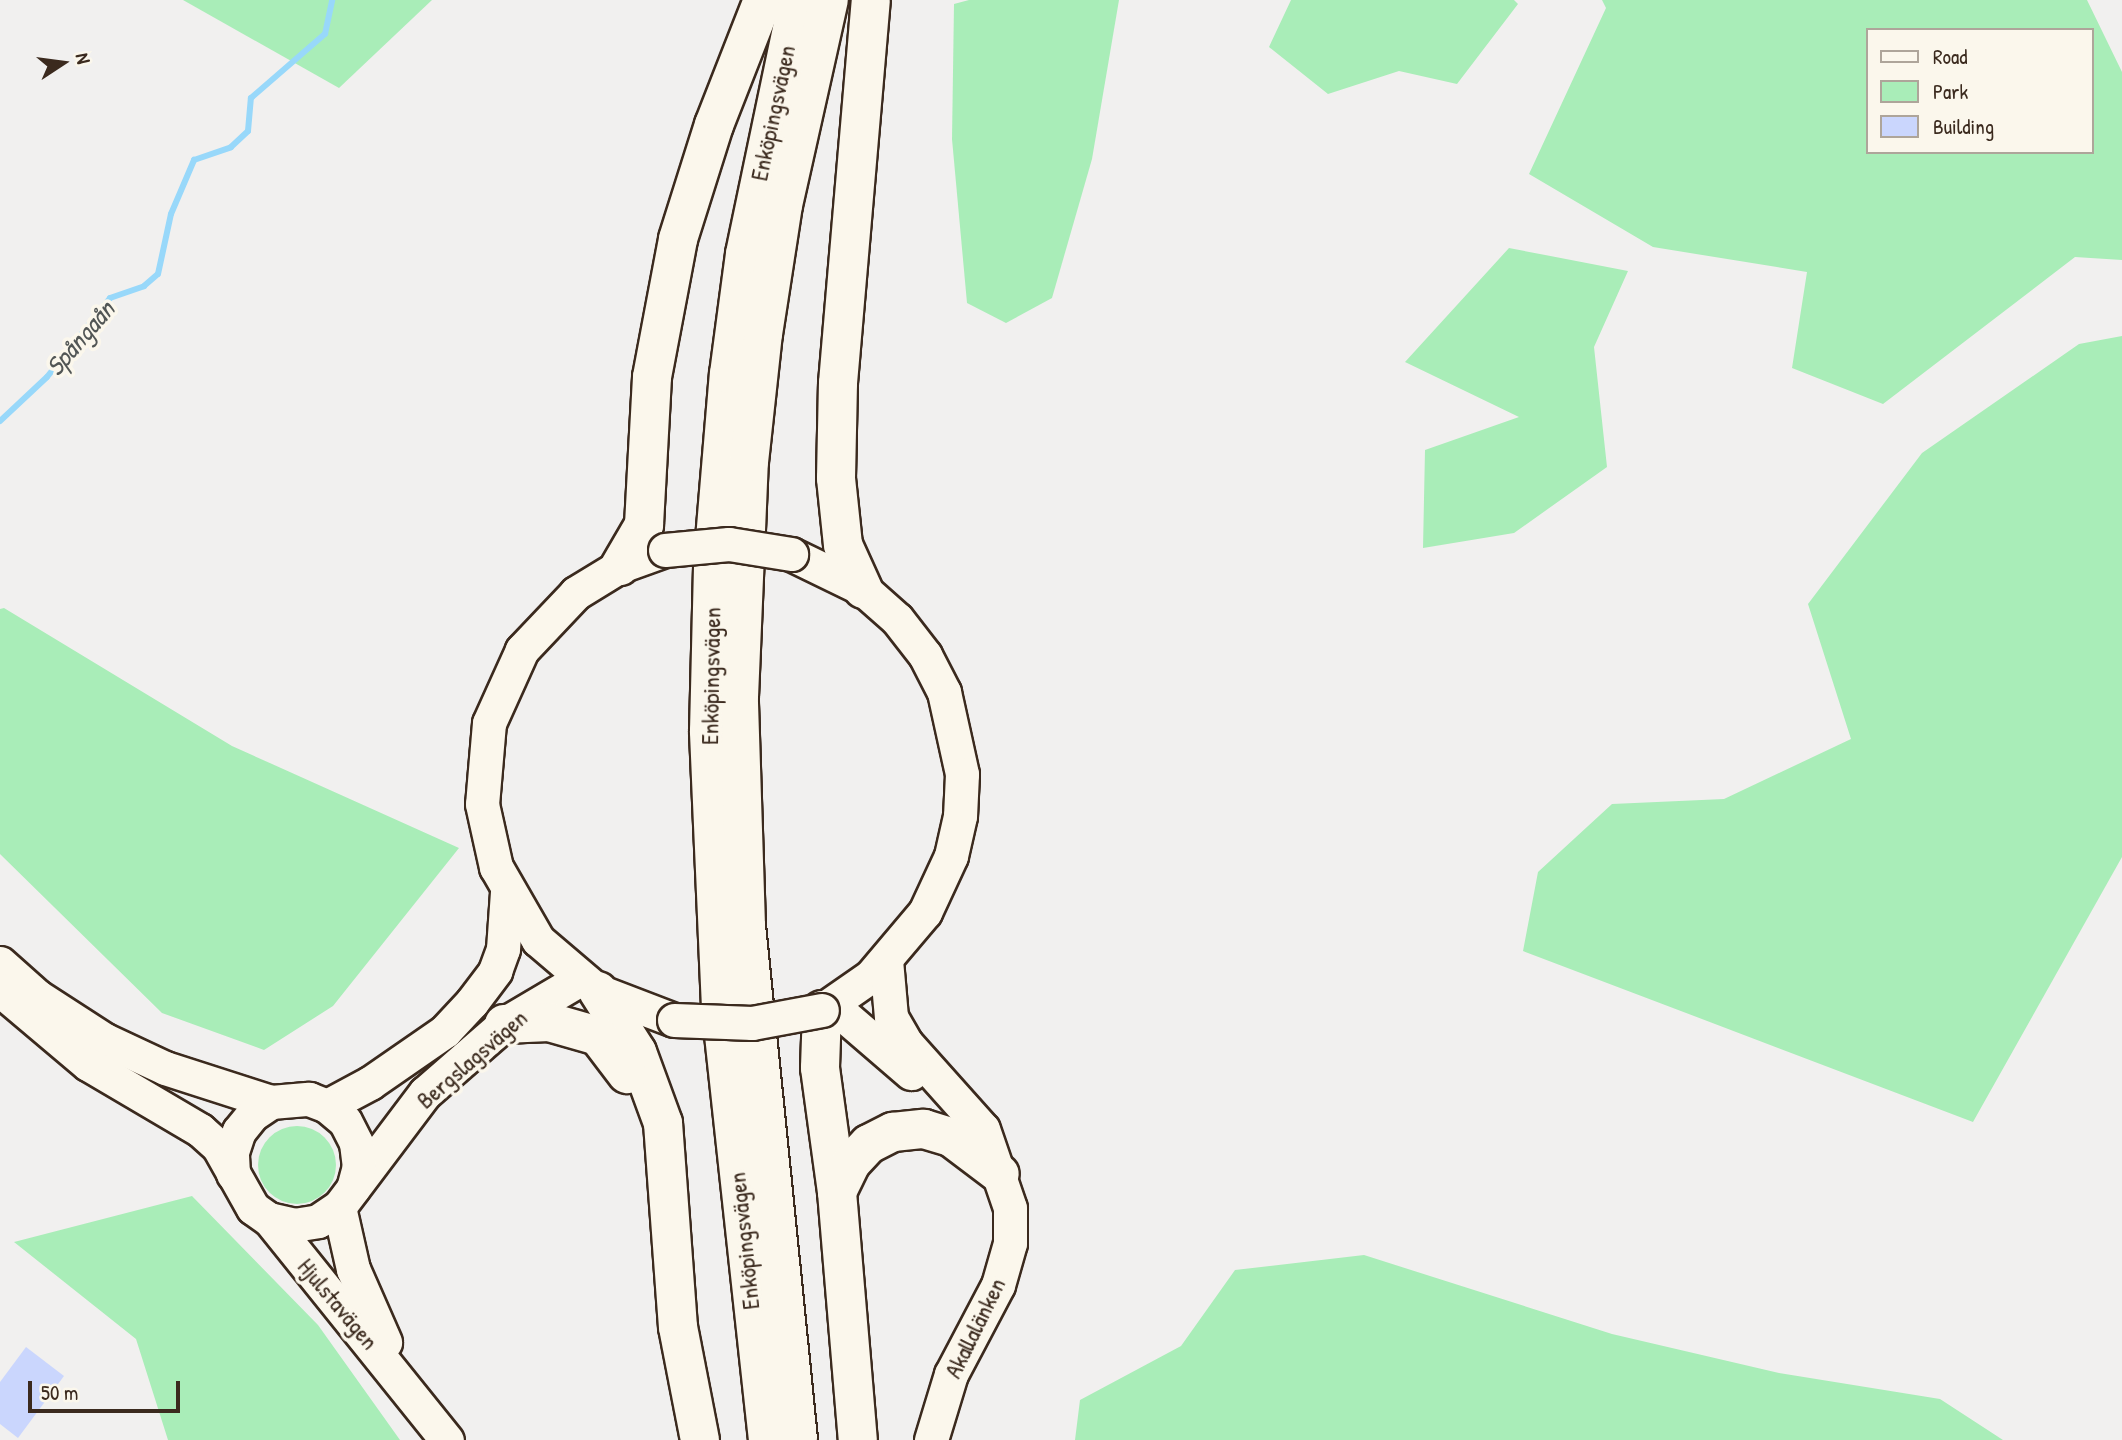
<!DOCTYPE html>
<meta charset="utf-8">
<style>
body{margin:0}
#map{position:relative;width:2122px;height:1440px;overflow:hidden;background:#f1f0ef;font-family:"Patrick Hand",sans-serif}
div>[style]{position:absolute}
.green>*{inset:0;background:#a9edb8}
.round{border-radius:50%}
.stream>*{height:6px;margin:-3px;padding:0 3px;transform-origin:3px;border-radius:3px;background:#98d8fa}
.building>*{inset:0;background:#cad6fd}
.roads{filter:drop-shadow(2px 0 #3b2a1e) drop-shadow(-2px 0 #3b2a1e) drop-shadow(0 2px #3b2a1e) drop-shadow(0 -2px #3b2a1e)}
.secondary>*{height:33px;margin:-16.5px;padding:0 16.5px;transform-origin:16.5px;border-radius:16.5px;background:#fbf7ec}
.motorway>*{height:38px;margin:-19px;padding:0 19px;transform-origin:19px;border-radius:19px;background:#fbf7ec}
.bridges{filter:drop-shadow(2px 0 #3b2a1e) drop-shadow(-2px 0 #3b2a1e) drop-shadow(0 2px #3b2a1e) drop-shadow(0 -2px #3b2a1e)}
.secondary-bridge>*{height:33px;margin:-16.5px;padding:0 16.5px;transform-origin:16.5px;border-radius:16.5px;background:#fbf7ec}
span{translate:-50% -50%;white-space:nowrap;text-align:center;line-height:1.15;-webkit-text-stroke:7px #fbf7ec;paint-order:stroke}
.street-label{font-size:24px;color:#3b2a1e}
.water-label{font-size:26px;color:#525655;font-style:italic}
.legend{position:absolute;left:1866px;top:28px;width:228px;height:126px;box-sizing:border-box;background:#fbf7ec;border:2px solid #aea59a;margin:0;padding:9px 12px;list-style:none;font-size:21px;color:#3b2a1e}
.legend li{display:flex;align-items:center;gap:14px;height:35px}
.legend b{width:35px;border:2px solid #aea59a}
.north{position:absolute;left:28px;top:28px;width:70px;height:70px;-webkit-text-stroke:5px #fbf7ec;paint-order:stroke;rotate:77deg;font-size:19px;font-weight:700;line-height:28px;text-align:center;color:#3b2a1e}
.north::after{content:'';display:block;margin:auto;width:24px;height:32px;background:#3b2a1e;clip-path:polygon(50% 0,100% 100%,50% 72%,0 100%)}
.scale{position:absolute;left:28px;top:1381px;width:152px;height:32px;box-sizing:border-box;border:4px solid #3b2a1e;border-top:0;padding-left:9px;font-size:21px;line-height:24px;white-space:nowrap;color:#3b2a1e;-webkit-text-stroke:5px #fbf7ec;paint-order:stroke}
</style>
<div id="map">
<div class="green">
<i style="clip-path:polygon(183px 0,432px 0,339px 88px)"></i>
<i style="clip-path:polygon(969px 0,1119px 0,1092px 159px,1052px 298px,1006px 323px,967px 303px,952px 139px,954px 4px)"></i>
<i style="clip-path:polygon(1291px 0,1514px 0,1518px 4px,1457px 84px,1399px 71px,1328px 94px,1269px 47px)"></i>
<i style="clip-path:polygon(evenodd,1602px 0,2087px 0,2122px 72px,2122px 260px,2075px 257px,1883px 404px,1792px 368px,1807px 272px,1653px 247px,1529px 174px,1606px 8px,1602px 0,1868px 30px,2092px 30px,2092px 152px,1868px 152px,1868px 30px)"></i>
<i style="clip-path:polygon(1509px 248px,1628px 271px,1594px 347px,1607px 467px,1514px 533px,1423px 548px,1425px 450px,1519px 417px,1405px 362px)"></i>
<i style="clip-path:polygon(2122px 336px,2122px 857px,1973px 1122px,1523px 951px,1538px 872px,1612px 804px,1724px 799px,1851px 739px,1808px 604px,1922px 453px,2079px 344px)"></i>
<i style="clip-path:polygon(4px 608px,232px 746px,459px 848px,333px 1006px,264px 1050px,162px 1013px,0 854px,0 609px)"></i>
<i class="round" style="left:258px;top:1126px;width:78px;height:78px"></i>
<i style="clip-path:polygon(192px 1196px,318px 1325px,400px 1440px,168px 1440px,136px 1339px,14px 1242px)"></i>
<i style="clip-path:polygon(1364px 1255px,1612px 1334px,1779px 1373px,1940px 1399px,2003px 1440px,1075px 1440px,1080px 1400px,1181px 1346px,1235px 1270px)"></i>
</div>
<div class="stream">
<i style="left:0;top:421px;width:64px;rotate:-43.1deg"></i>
<i style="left:47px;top:377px;width:101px;rotate:-51.4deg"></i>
<i style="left:110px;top:298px;width:36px;rotate:-19deg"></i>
<i style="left:144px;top:286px;width:18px;rotate:-41deg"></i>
<i style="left:158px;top:274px;width:61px;rotate:-77.8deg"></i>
<i style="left:171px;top:214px;width:59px;rotate:-66.9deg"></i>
<i style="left:194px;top:160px;width:39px;rotate:-19deg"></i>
<i style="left:231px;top:147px;width:23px;rotate:-43deg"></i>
<i style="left:248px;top:131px;width:33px;rotate:-85deg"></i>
<i style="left:251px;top:98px;width:98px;rotate:-40.9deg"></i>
<i style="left:325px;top:34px;width:35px;rotate:-78deg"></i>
</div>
<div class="building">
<i style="clip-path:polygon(26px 1347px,64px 1376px,18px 1438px,0 1424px,0 1382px)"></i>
</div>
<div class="roads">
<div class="secondary">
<i style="left:665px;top:550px;width:48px;rotate:160.4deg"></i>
<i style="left:620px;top:566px;width:52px;rotate:148.5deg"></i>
<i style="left:576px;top:593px;width:79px;rotate:133.5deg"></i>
<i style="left:522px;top:650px;width:80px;rotate:114.3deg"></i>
<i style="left:489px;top:723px;width:81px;rotate:94.9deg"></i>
<i style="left:482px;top:804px;width:65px;rotate:77.5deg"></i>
<i style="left:496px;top:867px;width:84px;rotate:60.1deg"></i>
<i style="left:538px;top:940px;width:79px;rotate:40.4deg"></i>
<i style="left:598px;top:991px;width:81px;rotate:20.9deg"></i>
<i style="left:791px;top:554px;width:80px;rotate:25.9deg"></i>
<i style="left:863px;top:589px;width:45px;rotate:41.4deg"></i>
<i style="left:897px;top:619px;width:46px;rotate:52.1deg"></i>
<i style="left:925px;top:655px;width:42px;rotate:62.8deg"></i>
<i style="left:944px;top:692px;width:84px;rotate:77.6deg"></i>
<i style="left:962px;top:774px;width:42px;rotate:92.7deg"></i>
<i style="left:960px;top:816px;width:41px;rotate:102.7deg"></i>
<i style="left:951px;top:856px;width:62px;rotate:114.9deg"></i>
<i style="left:925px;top:912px;width:84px;rotate:130.2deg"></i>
<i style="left:871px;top:976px;width:60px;rotate:145.2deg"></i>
<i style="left:886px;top:960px;width:57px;rotate:85deg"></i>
<i style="left:891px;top:1017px;width:30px;rotate:60deg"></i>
<i style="left:906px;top:1043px;width:115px;rotate:48.2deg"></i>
<i style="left:983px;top:1129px;width:83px;rotate:71.1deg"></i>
<i style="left:1010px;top:1208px;width:35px;rotate:90deg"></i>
<i style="left:1010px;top:1243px;width:44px;rotate:105.9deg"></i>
<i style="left:998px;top:1285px;width:101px;rotate:117.8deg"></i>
<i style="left:951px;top:1374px;width:69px;rotate:106.9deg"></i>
<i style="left:0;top:963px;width:50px;rotate:41.7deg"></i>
<i style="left:37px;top:996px;width:81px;rotate:32.9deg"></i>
<i style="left:105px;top:1040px;width:66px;rotate:25deg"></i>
<i style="left:165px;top:1068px;width:111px;rotate:17.8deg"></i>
<i style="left:0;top:990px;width:115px;rotate:40.1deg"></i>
<i style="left:88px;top:1064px;width:130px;rotate:30.5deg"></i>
<i style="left:200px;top:1130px;width:24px;rotate:42deg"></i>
<i style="left:218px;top:1146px;width:71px;rotate:60.6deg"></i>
<i style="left:253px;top:1208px;width:19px;rotate:35deg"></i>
<i style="left:269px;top:1219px;width:26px;rotate:13deg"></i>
<i style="left:294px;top:1225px;width:24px;rotate:-9deg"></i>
<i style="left:318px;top:1221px;width:25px;rotate:-34deg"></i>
<i style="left:339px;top:1207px;width:143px;rotate:-53deg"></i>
<i style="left:425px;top:1093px;width:105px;rotate:-41.1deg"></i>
<i style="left:504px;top:1024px;width:88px;rotate:-30.6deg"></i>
<i style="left:833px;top:1006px;width:103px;rotate:40.7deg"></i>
<i style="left:327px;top:1106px;width:49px;rotate:-28.1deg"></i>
<i style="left:370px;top:1083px;width:91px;rotate:-34.7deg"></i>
<i style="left:445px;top:1031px;width:40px;rotate:-47deg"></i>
<i style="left:472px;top:1002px;width:39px;rotate:-53deg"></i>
<i style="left:495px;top:971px;width:23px;rotate:-70deg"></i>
<i style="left:503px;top:949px;width:57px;rotate:-86deg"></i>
<i style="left:233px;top:1174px;width:22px;rotate:-93deg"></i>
<i style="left:232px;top:1152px;width:22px;rotate:-72deg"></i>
<i style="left:239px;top:1131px;width:22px;rotate:-51deg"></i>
<i style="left:253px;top:1114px;width:22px;rotate:-34deg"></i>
<i style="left:271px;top:1102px;width:38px;rotate:-5deg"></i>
<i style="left:309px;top:1099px;width:19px;rotate:21deg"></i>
<i style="left:327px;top:1106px;width:23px;rotate:40deg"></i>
<i style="left:345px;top:1121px;width:25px;rotate:63deg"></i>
<i style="left:356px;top:1143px;width:23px;rotate:83deg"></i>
<i style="left:359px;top:1166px;width:23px;rotate:105deg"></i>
<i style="left:339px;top:1207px;width:64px;rotate:77.3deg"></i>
<i style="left:353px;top:1269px;width:80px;rotate:66.3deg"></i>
<i style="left:269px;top:1219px;width:284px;rotate:51.2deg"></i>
</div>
<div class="motorway">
<i style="left:620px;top:566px;width:48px;rotate:-59.7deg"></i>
<i style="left:644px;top:525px;width:148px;rotate:-86.9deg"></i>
<i style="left:652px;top:377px;width:140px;rotate:-79.3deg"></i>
<i style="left:678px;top:239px;width:120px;rotate:-72.5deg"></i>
<i style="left:714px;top:125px;width:134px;rotate:-68.6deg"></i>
<i style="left:863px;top:589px;width:48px;rotate:-114.4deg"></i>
<i style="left:843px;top:545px;width:67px;rotate:-96deg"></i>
<i style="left:836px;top:478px;width:95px;rotate:-88.8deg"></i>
<i style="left:838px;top:383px;width:384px;rotate:-85.1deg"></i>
<i style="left:598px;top:991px;width:72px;rotate:57.4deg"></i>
<i style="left:637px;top:1052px;width:76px;rotate:69.9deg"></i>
<i style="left:663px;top:1123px;width:205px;rotate:85.8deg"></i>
<i style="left:678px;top:1327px;width:115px;rotate:79deg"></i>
<i style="left:822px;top:1010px;width:58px;rotate:92deg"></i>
<i style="left:820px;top:1068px;width:125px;rotate:82.2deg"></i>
<i style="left:837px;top:1192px;width:249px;rotate:85.2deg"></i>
<i style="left:504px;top:1024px;width:45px;rotate:-2.5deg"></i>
<i style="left:549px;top:1022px;width:51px;rotate:15.9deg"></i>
<i style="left:598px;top:1036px;width:48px;rotate:52.7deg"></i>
<i style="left:837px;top:1192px;width:32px;rotate:-64deg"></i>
<i style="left:851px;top:1163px;width:26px;rotate:-47deg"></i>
<i style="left:869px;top:1144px;width:27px;rotate:-27deg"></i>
<i style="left:893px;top:1132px;width:31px;rotate:-6deg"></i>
<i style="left:924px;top:1129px;width:28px;rotate:17deg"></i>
<i style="left:951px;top:1137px;width:61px;rotate:37.1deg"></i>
<i style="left:768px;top:1440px;width:435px;rotate:-96.2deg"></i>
<i style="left:721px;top:1008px;width:277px;rotate:-92.5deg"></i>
<i style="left:709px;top:731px;width:168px;rotate:-88.6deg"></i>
<i style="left:713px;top:563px;width:190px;rotate:-85.2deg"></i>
<i style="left:729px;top:374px;width:121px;rotate:-82.4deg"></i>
<i style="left:745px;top:254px;width:259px;rotate:-78.2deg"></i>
<i style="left:798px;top:1440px;width:517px;rotate:-95.78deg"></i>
<i style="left:746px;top:926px;width:229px;rotate:-91.8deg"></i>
<i style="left:739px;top:697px;width:235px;rotate:-87.6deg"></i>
<i style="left:749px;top:462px;width:129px;rotate:-83.8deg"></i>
<i style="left:763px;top:334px;width:131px;rotate:-81.2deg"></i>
<i style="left:783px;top:205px;width:210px;rotate:-77.4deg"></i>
</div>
</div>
<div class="bridges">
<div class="secondary-bridge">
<i style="left:665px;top:550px;width:64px;rotate:-5.4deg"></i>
<i style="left:729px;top:544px;width:63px;rotate:9.2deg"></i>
<i style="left:674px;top:1020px;width:78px;rotate:2.2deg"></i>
<i style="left:752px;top:1023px;width:71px;rotate:-10.5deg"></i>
</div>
</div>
<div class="street-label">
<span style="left:773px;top:113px;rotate:-78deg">Enköpingsvägen</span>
<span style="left:711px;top:676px;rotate:-89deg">Enköpingsvägen</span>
<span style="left:472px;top:1059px;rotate:-41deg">Bergslagsvägen</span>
<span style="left:744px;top:1241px;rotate:-96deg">Enköpingsvägen</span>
<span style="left:338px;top:1304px;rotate:50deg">Hjulstavägen</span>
<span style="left:975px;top:1328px;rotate:-64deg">Akallalänken</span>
</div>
<div class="water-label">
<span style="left:80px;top:338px;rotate:-49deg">Spångaån</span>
</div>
<ul class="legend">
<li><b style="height:9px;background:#fbf7ec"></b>Road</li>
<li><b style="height:19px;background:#a9edb8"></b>Park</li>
<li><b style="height:19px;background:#cad6fd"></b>Building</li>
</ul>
<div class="north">N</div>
<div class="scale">50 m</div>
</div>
